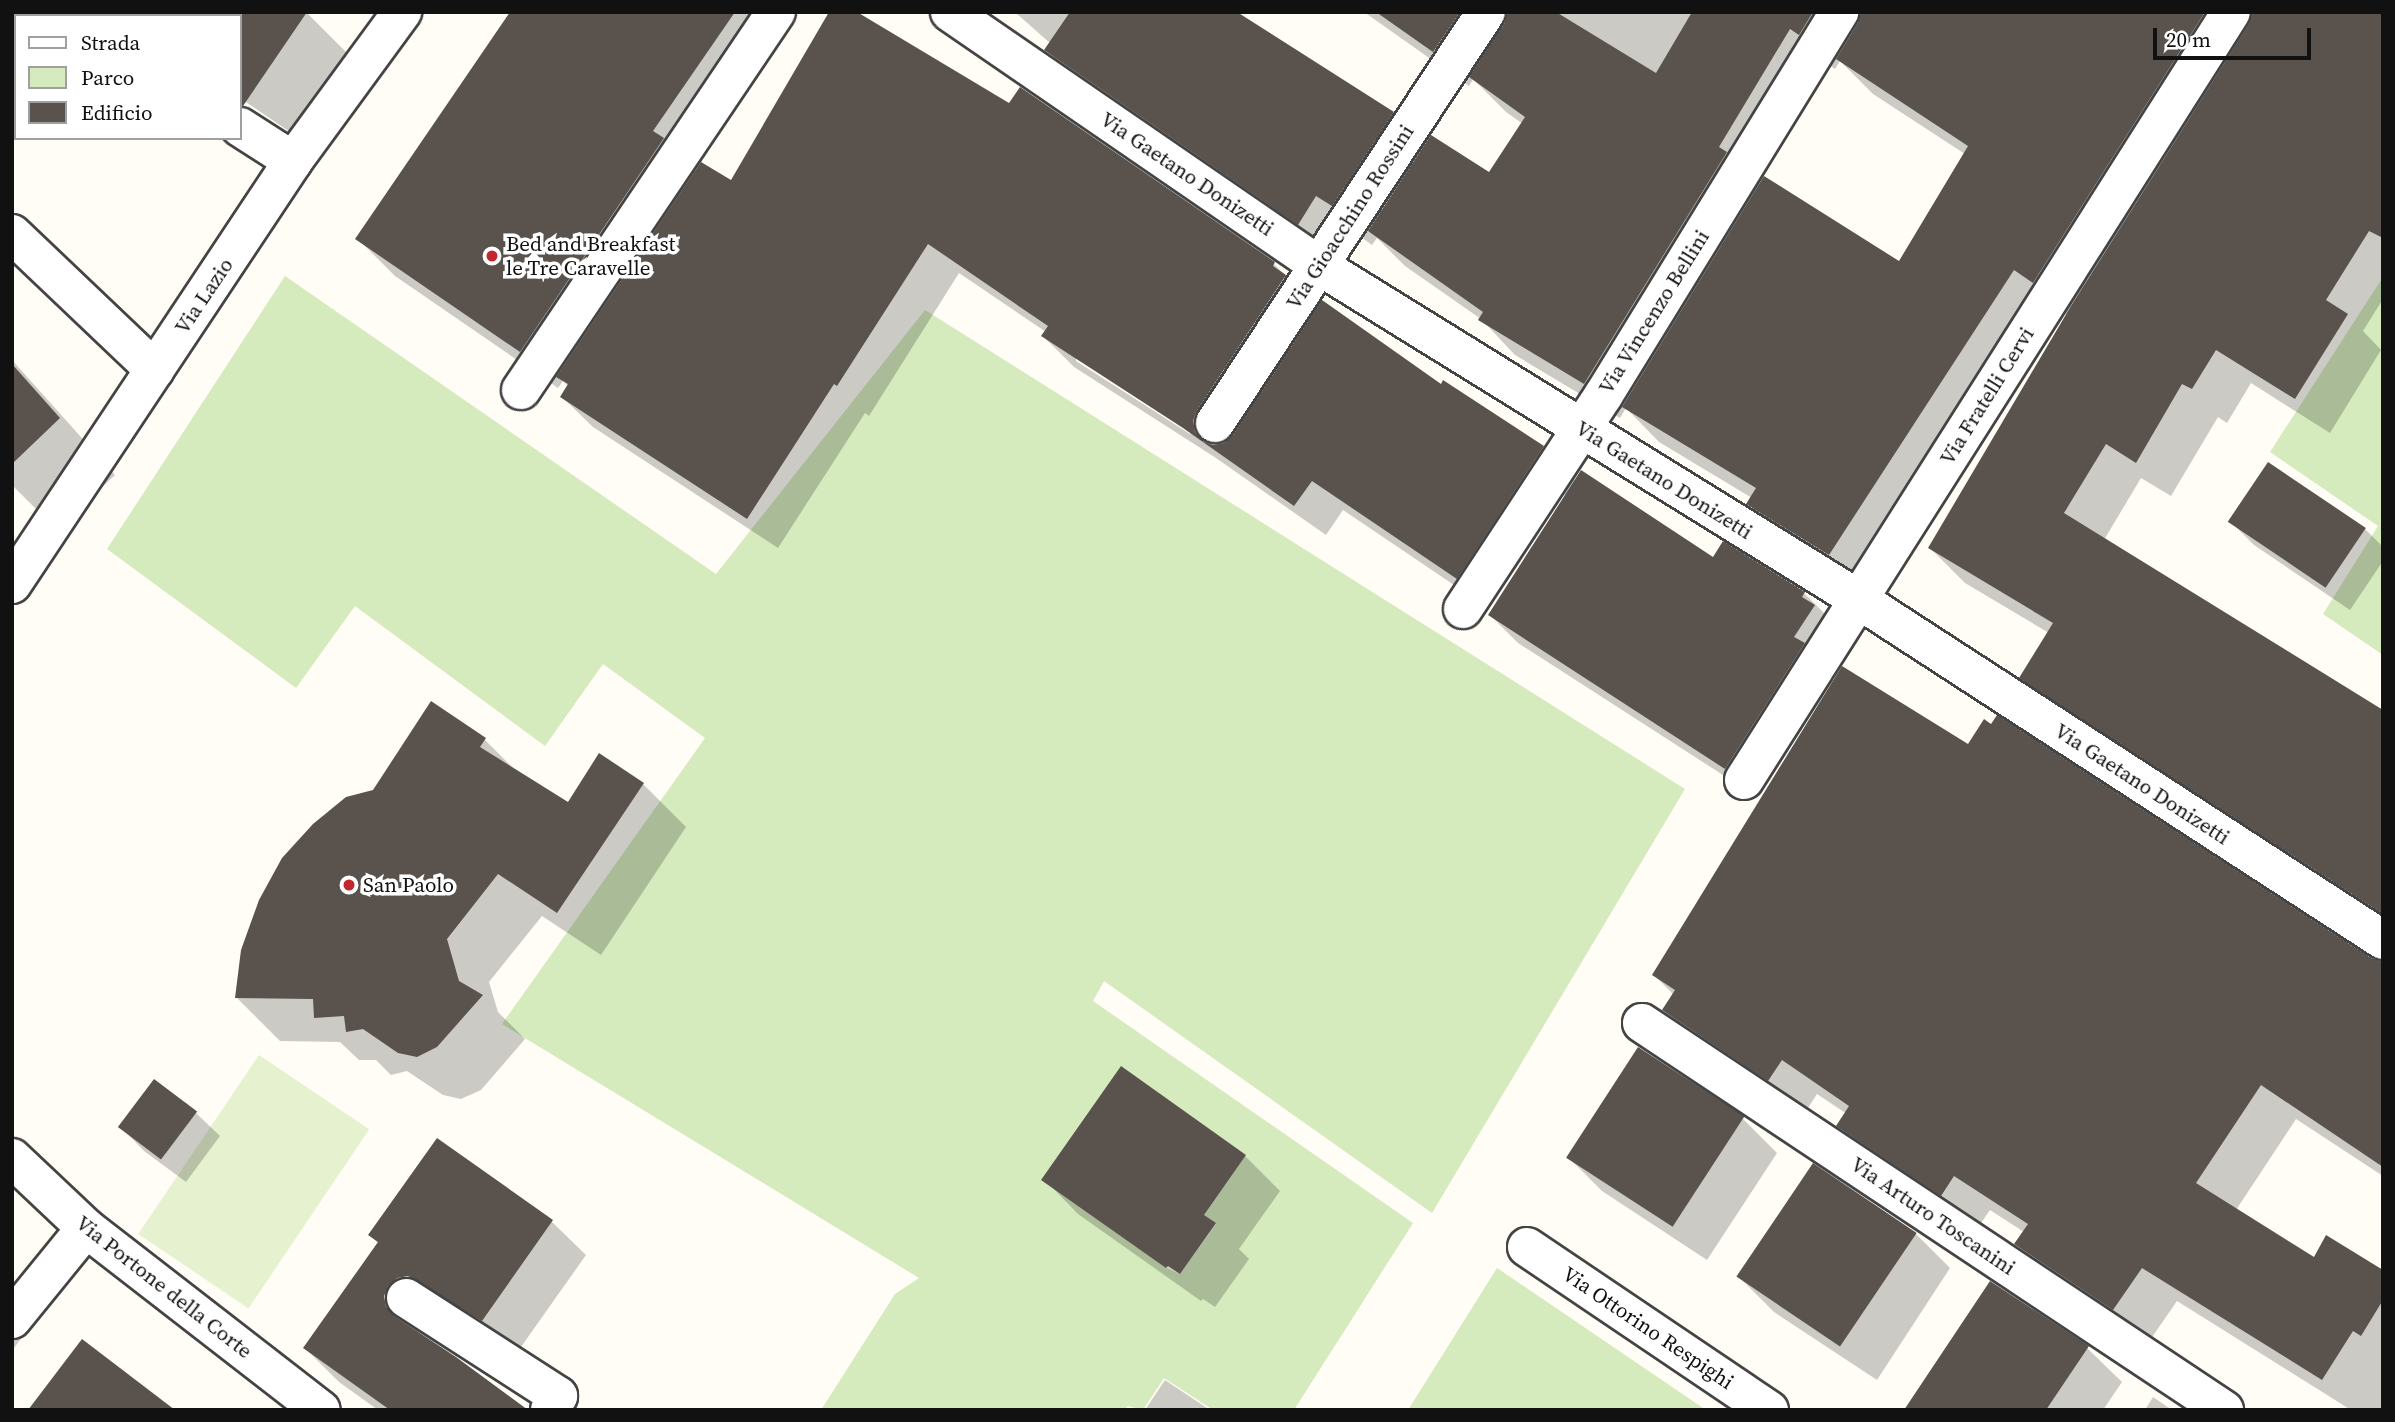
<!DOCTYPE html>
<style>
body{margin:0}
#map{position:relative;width:2395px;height:1422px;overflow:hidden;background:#fffdf5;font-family:"Source Serif 4",serif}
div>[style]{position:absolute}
.green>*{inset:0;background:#d5ebbd}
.pitch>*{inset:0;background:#e6f2cf;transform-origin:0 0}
.shadow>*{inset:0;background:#0003}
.building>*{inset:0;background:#5a524d;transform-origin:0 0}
.roads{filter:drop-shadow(2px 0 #444) drop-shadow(-2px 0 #444) drop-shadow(0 2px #444) drop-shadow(0 -2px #444)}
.minor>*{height:38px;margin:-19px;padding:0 19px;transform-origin:19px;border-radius:19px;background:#fff}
.dots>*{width:19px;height:19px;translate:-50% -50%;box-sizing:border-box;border:4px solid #fff;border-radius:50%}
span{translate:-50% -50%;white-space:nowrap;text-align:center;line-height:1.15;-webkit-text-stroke:7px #fff;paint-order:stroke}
.street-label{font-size:21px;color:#111}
.poi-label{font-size:21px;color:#111}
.left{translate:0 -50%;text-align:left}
.frame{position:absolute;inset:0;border:14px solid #111;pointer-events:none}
.legend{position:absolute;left:14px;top:14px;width:228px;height:126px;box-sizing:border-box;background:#fff;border:2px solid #a0a0a0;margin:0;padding:9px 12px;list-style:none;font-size:21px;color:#111}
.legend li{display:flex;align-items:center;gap:14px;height:35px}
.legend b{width:35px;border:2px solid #a0a0a0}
.scale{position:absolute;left:2153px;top:28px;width:158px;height:32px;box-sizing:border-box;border:4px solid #111;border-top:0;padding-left:9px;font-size:21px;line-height:24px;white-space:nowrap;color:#111;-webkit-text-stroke:5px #fff;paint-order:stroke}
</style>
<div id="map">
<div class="green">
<i style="clip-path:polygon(evenodd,285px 276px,716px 574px,925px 310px,1685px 789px,1432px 1213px,1104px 981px,1093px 1001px,1413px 1223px,1294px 1410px,1213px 1410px,1164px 1378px,1143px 1410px,1128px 1406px,1125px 1410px,821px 1410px,895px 1294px,919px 1278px,502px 1024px,705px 738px,603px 664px,545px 746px,355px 606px,296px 688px,107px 549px,285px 276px,1121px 1067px,1246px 1155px,1204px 1215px,1216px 1224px,1180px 1274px,1166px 1268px,1042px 1180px,1121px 1067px)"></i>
<i style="clip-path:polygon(2383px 277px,2383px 655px,2323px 614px,2378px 526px,2270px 452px)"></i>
<i style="clip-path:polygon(1497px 1268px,1706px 1410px,1408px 1410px)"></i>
</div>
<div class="pitch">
<i style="left:259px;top:1055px;width:133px;height:216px;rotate:34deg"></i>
</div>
<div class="shadow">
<i style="clip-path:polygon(112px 12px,306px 12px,362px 68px,309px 145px,240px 98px,240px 16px,117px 16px)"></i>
<i style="clip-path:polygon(evenodd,513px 12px,794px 12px,691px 167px,696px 173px,731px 183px,1274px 264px,1318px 309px,1543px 447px,1576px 481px,1714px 559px,1804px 593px,1832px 621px,1754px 795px,1518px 643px,1490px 615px,1566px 495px,1563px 494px,1488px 608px,1343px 510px,1326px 535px,1216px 458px,1074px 367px,1043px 336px,1046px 332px,959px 273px,869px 416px,865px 413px,778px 548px,593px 427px,562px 397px,568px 386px,563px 381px,558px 388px,395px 276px,358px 239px,513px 12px,1076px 357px,1191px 431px,1190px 434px,1076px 361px,1076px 357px)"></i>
<i style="clip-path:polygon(evenodd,1015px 12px,1234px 12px,1393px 113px,1426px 146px,1489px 174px,1523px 124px,1506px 112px,1473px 79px,1469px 86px,1364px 12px,2383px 12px,2383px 299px,2363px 331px,2381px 350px,2330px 433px,2251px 383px,2227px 423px,2218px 417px,2171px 496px,2141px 478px,2104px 540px,2383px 712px,2383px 924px,2057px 712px,2022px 678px,2049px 633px,1965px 583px,1930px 548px,2067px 315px,2049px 304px,1864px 589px,1783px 539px,1749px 504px,1752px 498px,1659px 442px,1626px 408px,1620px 418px,1515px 355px,1481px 319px,1405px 266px,1377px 238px,1372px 245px,1357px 234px,1339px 263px,1086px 90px,1047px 50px,1051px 44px,1015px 12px,1840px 61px,1873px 94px,1965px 154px,1899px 263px,1754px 181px,1826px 63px,1835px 69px,1840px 61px)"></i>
<i style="clip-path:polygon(12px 360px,115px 475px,57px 530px,12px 485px)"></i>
<i style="clip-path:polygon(2231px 522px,2365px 529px,2383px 547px,2383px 561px,2350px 610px,2254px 545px)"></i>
<i style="clip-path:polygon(1843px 669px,1968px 746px,2370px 960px,2383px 963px,2383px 1176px,2296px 1119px,2236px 1210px,2314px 1259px,2383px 1272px,2383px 1410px,2351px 1410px,2177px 1301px,2148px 1343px,2051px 1279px,2016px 1244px,2024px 1232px,1990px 1210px,1977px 1229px,1873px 1161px,1839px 1126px,1847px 1114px,1817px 1094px,1804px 1114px,1699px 1045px,1664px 1010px,1674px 995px,1654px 975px)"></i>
<i style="clip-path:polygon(431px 704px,485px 740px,518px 773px,568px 805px,643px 784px,686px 827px,601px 955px,542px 916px,489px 982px,498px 1012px,525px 1039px,481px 1090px,461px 1099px,443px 1095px,407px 1071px,391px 1075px,376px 1060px,359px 1060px,340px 1042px,280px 1041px,237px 998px)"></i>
<i style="clip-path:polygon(1639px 1049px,1743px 1119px,1777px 1153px,1707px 1260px,1602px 1191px,1568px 1157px)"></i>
<i style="clip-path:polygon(1121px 1069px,1245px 1156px,1280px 1191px,1239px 1249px,1249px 1259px,1215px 1307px,1203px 1299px,1201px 1301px,1078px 1214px,1044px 1179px)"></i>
<i style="clip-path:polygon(154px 1082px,196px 1113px,220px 1136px,186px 1182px,144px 1151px,121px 1127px)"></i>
<i style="clip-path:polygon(1813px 1165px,1916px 1234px,1950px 1268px,1877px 1380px,1774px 1312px,1740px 1278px)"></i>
<i style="clip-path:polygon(551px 1221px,586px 1255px,516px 1354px,422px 1320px,418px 1333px,521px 1410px,378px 1410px,339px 1382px,305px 1348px,379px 1244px,370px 1235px)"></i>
<i style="clip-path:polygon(12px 1285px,40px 1312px,12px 1351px)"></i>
<i style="clip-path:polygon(2087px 1348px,2122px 1382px,2103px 1410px,1906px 1410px)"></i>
<i style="clip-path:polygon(1165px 1380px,1210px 1410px,1145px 1410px)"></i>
<i style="clip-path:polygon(2153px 1397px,2172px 1410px,2145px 1410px)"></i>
</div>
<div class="building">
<i style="clip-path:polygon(240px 12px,307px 12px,243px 106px,240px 105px)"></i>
<i style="clip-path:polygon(510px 12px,735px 12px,653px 131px,664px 138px,520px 352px,355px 239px)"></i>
<i style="clip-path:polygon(829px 12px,857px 12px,1009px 103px,1020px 87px,1275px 262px,1273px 266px,1286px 275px,1196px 412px,1193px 421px,1195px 432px,1204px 442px,1213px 445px,1224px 443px,1233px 435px,1322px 300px,1441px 384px,1443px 380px,1544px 446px,1457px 579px,1312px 481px,1294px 506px,1183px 428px,1041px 336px,1048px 326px,928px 244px,837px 386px,834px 384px,747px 519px,560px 397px,568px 384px,556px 377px,701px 162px,731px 180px)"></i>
<i style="clip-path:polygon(1070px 12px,1237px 12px,1394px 112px,1332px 206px,1316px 196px,1298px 225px,1044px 50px)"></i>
<i style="clip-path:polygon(1376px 12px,1460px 12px,1433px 52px)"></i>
<i style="clip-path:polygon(1508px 12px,1556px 12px,1656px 73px,1692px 12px,1813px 12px,1799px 35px,1790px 29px,1719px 147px,1727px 152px,1584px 384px,1478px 320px,1483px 312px,1368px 231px,1431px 135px,1489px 172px,1525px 117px,1469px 77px,1504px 24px)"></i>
<i style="clip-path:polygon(1861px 12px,2205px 12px,2033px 283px,2014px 270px,1829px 555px,1746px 504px,1756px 488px,1622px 407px,1764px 176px,1899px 261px,1968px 146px,1836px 59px,1858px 23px)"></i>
<i style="clip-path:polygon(2253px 12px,2383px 12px,2383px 238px,2369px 231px,2326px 300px,2348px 314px,2295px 399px,2216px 350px,2192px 389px,2182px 384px,2136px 463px,2106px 444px,2064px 513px,2383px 710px,2383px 914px,2019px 678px,2053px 623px,1928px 548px,2071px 306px,2249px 24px)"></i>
<i style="clip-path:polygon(12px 364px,60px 418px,12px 464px)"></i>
<i style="left:2268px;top:462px;width:118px;height:72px;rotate:34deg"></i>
<i style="clip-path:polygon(1581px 470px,1713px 557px,1723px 541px,1805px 592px,1802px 597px,1815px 605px,1794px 637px,1805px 643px,1725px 769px,1488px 615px)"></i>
<i style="clip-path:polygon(1842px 666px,1968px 744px,1984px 719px,1991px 724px,1997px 715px,2371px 958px,2383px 962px,2383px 1167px,2261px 1085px,2196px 1183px,2314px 1257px,2326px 1235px,2383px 1270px,2383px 1300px,2361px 1336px,2353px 1331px,2322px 1380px,2142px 1268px,2113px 1310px,2014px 1244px,2028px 1224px,1954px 1176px,1941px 1196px,1836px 1126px,1849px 1106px,1782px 1060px,1768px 1081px,1662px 1010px,1675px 990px,1652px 975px)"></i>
<i style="clip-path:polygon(431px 701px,486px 738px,480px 747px,568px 802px,599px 753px,644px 783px,557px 913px,498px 874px,447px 939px,459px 981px,483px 995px,437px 1047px,417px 1057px,398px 1053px,363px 1029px,346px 1032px,344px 1016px,314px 1018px,313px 999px,235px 998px,241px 950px,259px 900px,282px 858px,313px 824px,346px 797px,373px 790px)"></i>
<i style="left:1638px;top:1047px;width:127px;height:132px;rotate:33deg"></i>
<i style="clip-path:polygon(1121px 1066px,1246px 1155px,1204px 1215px,1216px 1223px,1180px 1274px,1168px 1266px,1166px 1268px,1041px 1180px)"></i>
<i style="left:154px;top:1079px;width:54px;height:60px;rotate:37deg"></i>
<i style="clip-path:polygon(437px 1138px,553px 1220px,482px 1321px,408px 1276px,397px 1278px,388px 1286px,384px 1296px,386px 1307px,394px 1316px,456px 1357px,528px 1410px,390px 1410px,303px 1348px,378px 1242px,368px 1235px)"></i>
<i style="left:1813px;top:1163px;width:125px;height:137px;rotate:34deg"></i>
<i style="clip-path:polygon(1990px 1281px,2089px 1346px,2046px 1410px,1904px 1410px)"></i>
<i style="clip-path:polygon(82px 1339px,175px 1410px,28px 1410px)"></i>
</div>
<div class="roads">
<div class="minor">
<i style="left:60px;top:12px;width:7px;rotate:34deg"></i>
<i style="left:950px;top:12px;width:447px;rotate:34.5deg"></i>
<i style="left:1318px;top:265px;width:635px;rotate:31.74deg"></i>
<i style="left:1858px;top:599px;width:626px;rotate:33deg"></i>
<i style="left:240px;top:127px;width:63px;rotate:32.7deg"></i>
<i style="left:12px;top:234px;width:197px;rotate:43.6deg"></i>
<i style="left:521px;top:390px;width:456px;rotate:-56deg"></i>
<i style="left:1215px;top:423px;width:492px;rotate:-56.6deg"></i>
<i style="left:12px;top:584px;width:508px;rotate:-56.4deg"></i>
<i style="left:293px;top:161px;width:185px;rotate:-53.8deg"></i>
<i style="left:1463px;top:609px;width:255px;rotate:-56.7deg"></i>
<i style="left:1603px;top:396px;width:451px;rotate:-58.4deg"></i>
<i style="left:1744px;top:780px;width:909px;rotate:-57.62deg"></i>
<i style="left:1642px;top:1023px;width:699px;rotate:33.62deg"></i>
<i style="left:12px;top:1158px;width:102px;rotate:43.4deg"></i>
<i style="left:86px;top:1228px;width:297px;rotate:37.8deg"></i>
<i style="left:1527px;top:1247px;width:292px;rotate:34deg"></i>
<i style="left:406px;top:1298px;width:181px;rotate:32.8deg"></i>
<i style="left:558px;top:1396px;width:16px;rotate:120deg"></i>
<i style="left:12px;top:1319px;width:117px;rotate:-50.9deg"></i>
</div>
</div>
<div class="dots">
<i style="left:492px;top:256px;background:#c4262e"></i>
<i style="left:349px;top:885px;background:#c4262e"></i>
</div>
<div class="street-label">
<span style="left:1187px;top:174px;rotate:34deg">Via Gaetano Donizetti</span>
<span style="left:1350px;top:217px;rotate:-57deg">Via Gioacchino Rossini</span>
<span style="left:204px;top:296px;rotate:-56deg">Via Lazio</span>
<span style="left:1654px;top:312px;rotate:-58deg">Via Vincenzo Bellini</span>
<span style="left:1987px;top:396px;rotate:-58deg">Via Fratelli Cervi</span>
<span style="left:1664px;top:480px;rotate:32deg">Via Gaetano Donizetti</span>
<span style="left:2142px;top:784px;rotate:33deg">Via Gaetano Donizetti</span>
<span style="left:1933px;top:1216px;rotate:34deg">Via Arturo Toscanini</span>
<span style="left:164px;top:1287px;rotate:38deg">Via Portone della Corte</span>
<span style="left:1648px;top:1328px;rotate:34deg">Via Ottorino Respighi</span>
</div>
<div class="poi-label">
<span class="left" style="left:506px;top:256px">Bed and Breakfast<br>le Tre Caravelle</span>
<span class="left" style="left:363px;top:885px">San Paolo</span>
</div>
<div class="frame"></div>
<ul class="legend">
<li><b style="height:9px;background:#fff"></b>Strada</li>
<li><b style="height:19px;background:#d5ebbd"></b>Parco</li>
<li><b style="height:19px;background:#5a524d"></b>Edificio</li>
</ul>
<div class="scale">20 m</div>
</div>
